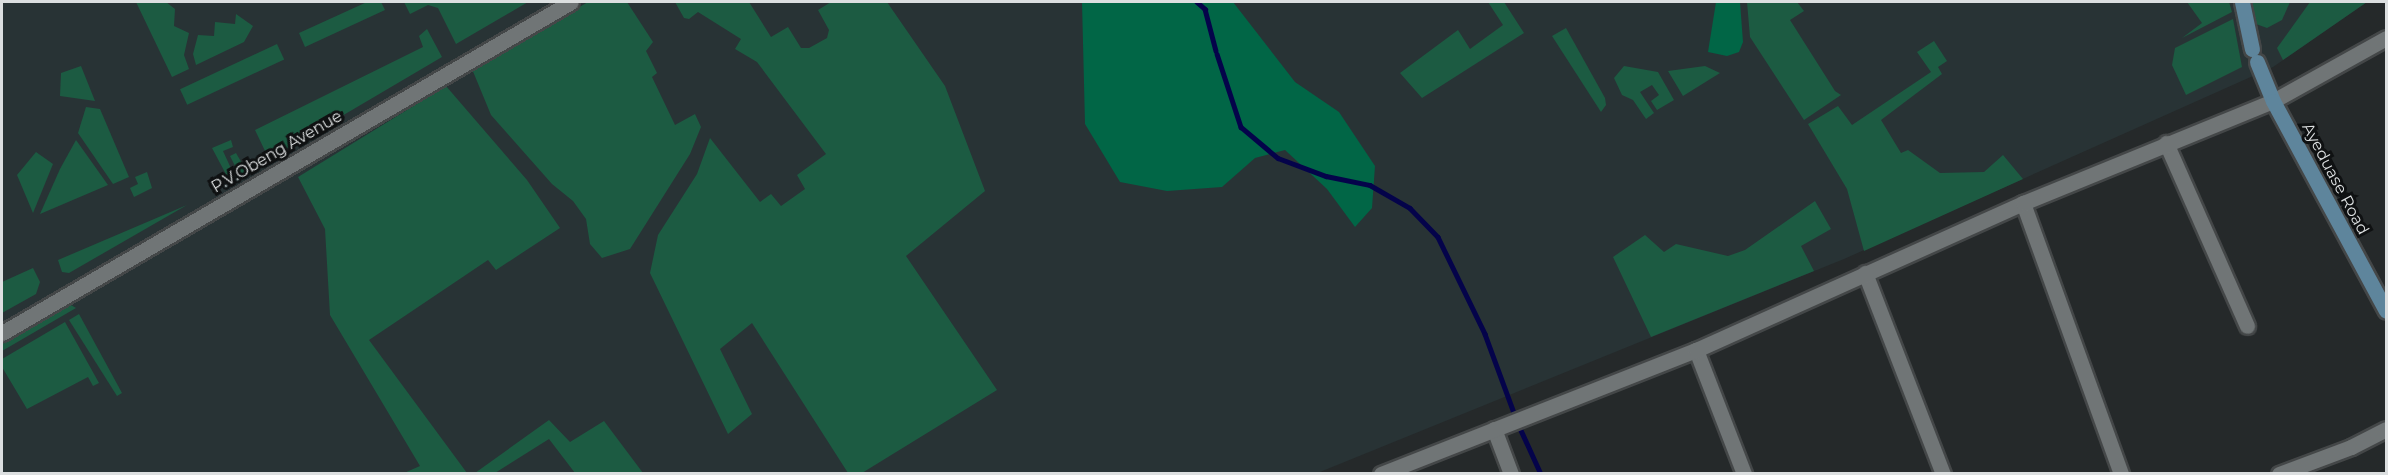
<!DOCTYPE html>
<style>
body{margin:0}
#map{position:relative;width:2388px;height:475px;overflow:hidden;background:#25292a;font-family:Montserrat,sans-serif}
div>[style]{position:absolute}
.built>*{inset:0;background:#283335}
.green>*{inset:0;background:#1c5b42;transform-origin:0 0}
.forest>*{inset:0;background:#016646}
.stream>*{height:4.5px;margin:-2.25px;padding:0 2.25px;transform-origin:2.25px;border-radius:2.25px;background:#04034a}
.roads{filter:drop-shadow(2px 0 #444748) drop-shadow(-2px 0 #444748) drop-shadow(0 2px #444748) drop-shadow(0 -2px #444748)}
.street>*{height:15px;margin:-7.5px;padding:0 7.5px;transform-origin:7.5px;border-radius:7.5px;background:#707576}
.secondary>*{height:15px;margin:-7.5px;padding:0 7.5px;transform-origin:7.5px;border-radius:7.5px;background:#5e859c}
span{translate:-50% -50%;white-space:nowrap;text-align:center;line-height:1.15;-webkit-text-stroke:6px #0f1112;paint-order:stroke}
.street-label{font-size:16px;color:#dcdfe0}
.frame{position:absolute;inset:0;border:3px solid #dcdfe0;pointer-events:none}
</style>
<div id="map">
<div class="built">
<i style="clip-path:polygon(2px 2px,2367px 2px,2273px 67px,1844px 259px,1315px 474px,2px 473px)"></i>
</div>
<div class="green">
<i style="clip-path:polygon(136px 2px,166px 2px,175px 9px,174px 26px,189px 33px,184px 55px,189px 69px,172px 77px)"></i>
<i style="clip-path:polygon(367px 2px,381px 2px,385px 10px,305px 47px,299px 33px)"></i>
<i style="clip-path:polygon(404px 2px,528px 2px,456px 44px,438px 8px,428px 5px,410px 14px)"></i>
<i style="clip-path:polygon(588px 2px,627px 2px,653px 42px,646px 51px,657px 73px,652px 77px,675px 125px,695px 114px,701px 127px,690px 154px,630px 249px,602px 258px,590px 244px,586px 219px,573px 201px,552px 184px,491px 115px,472px 69px)"></i>
<i style="clip-path:polygon(675px 2px,749px 2px,771px 37px,788px 27px,801px 48px,809px 48px,827px 38px,829px 30px,818px 10px,831px 2px,887px 2px,945px 86px,985px 191px,906px 256px,997px 390px,862px 473px,848px 473px,752px 323px,720px 349px,752px 414px,728px 434px,650px 273px,658px 235px,697px 174px,710px 138px,760px 202px,771px 194px,781px 206px,805px 189px,797px 175px,826px 154px,757px 62px,735px 49px,741px 39px,698px 12px,689px 19px,684px 18px)"></i>
<i style="clip-path:polygon(1488px 2px,1504px 2px,1524px 33px,1422px 98px,1400px 73px,1458px 30px,1470px 49px,1503px 25px)"></i>
<i style="clip-path:polygon(1747px 2px,1797px 2px,1804px 11px,1790px 20px,1835px 91px,1841px 95px,1804px 120px,1750px 37px)"></i>
<i style="clip-path:polygon(2187px 2px,2229px 2px,2232px 12px,2182px 38px,2202px 23px)"></i>
<i style="clip-path:polygon(2251px 2px,2290px 2px,2282px 20px,2267px 28px,2256px 24px)"></i>
<i style="clip-path:polygon(2310px 2px,2367px 2px,2283px 60px,2277px 48px)"></i>
<i style="clip-path:polygon(236px 14px,253px 26px,244px 42px,196px 65px,193px 54px,198px 35px,214px 36px,215px 22px,235px 24px)"></i>
<i style="clip-path:polygon(2233px 19px,2242px 67px,2186px 95px,2172px 65px,2175px 48px)"></i>
<i style="clip-path:polygon(1566px 28px,1605px 98px,1606px 105px,1601px 112px,1552px 36px)"></i>
<i style="clip-path:polygon(427px 29px,442px 57px,240px 176px,230px 156px,236px 153px,243px 165px,266px 153px,255px 130px,423px 47px,419px 36px)"></i>
<i style="clip-path:polygon(1934px 41px,1947px 61px,1938px 67px,1942px 74px,1881px 120px,1901px 153px,1908px 150px,1940px 173px,1984px 172px,2003px 155px,2023px 179px,1864px 251px,1847px 189px,1808px 124px,1838px 106px,1852px 125px,1931px 72px,1917px 52px)"></i>
<i style="left:277px;top:44px;width:17px;height:107px;rotate:65deg"></i>
<i style="clip-path:polygon(81px 66px,95px 101px,60px 96px,61px 73px)"></i>
<i style="clip-path:polygon(1624px 66px,1658px 72px,1674px 100px,1657px 110px,1651px 101px,1659px 95px,1652px 85px,1640px 92px,1654px 113px,1646px 119px,1633px 100px,1622px 95px,1614px 78px)"></i>
<i style="clip-path:polygon(1705px 66px,1720px 73px,1683px 96px,1668px 71px)"></i>
<i style="clip-path:polygon(446px 86px,527px 180px,560px 228px,496px 270px,488px 260px,369px 340px,467px 473px,404px 473px,420px 466px,330px 315px,325px 229px,298px 177px)"></i>
<i style="clip-path:polygon(86px 107px,100px 109px,129px 177px,113px 184px,78px 133px)"></i>
<i style="clip-path:polygon(76px 140px,108px 185px,40px 214px,60px 169px)"></i>
<i style="clip-path:polygon(231px 140px,233px 147px,223px 151px,235px 177px,228px 178px,212px 148px)"></i>
<i style="clip-path:polygon(36px 152px,53px 164px,33px 213px,17px 175px)"></i>
<i style="clip-path:polygon(147px 172px,152px 188px,134px 197px,130px 188px,138px 184px,135px 177px)"></i>
<i style="clip-path:polygon(1815px 201px,1831px 229px,1801px 246px,1814px 271px,1651px 337px,1613px 257px,1645px 235px,1664px 252px,1676px 244px,1728px 256px,1745px 250px)"></i>
<i style="clip-path:polygon(187px 205px,69px 273px,62px 272px,58px 260px)"></i>
<i style="clip-path:polygon(33px 268px,40px 282px,36px 294px,2px 313px,2px 282px)"></i>
<i style="clip-path:polygon(71px 305px,76px 308px,2px 351px,2px 343px)"></i>
<i style="clip-path:polygon(79px 314px,122px 393px,117px 396px,69px 320px)"></i>
<i style="clip-path:polygon(65px 322px,99px 383px,93px 386px,88px 377px,27px 409px,2px 367px,2px 359px)"></i>
<i style="clip-path:polygon(549px 420px,570px 442px,604px 421px,643px 473px,575px 473px,549px 439px,495px 473px,475px 473px)"></i>
</div>
<div class="forest">
<i style="clip-path:polygon(1082px 2px,1233px 2px,1295px 82px,1339px 112px,1375px 166px,1372px 208px,1355px 227px,1327px 189px,1285px 150px,1255px 158px,1222px 187px,1167px 191px,1120px 182px,1085px 124px)"></i>
<i style="clip-path:polygon(1716px 2px,1740px 2px,1743px 42px,1739px 52px,1727px 56px,1708px 52px)"></i>
</div>
<div class="stream">
<i style="left:1197px;top:2px;width:11px;rotate:41deg"></i>
<i style="left:1205px;top:9px;width:43px;rotate:75.3deg"></i>
<i style="left:1217px;top:54px;width:77px;rotate:71.8deg"></i>
<i style="left:1241px;top:127px;width:48px;rotate:40deg"></i>
<i style="left:1278px;top:158px;width:51px;rotate:20.6deg"></i>
<i style="left:1326px;top:176px;width:45px;rotate:11.6deg"></i>
<i style="left:1370px;top:185px;width:46px;rotate:29.9deg"></i>
<i style="left:1410px;top:208px;width:40px;rotate:46deg"></i>
<i style="left:1438px;top:237px;width:108px;rotate:64.1deg"></i>
<i style="left:1485px;top:334px;width:84px;rotate:69.8deg"></i>
<i style="left:1520px;top:428px;width:51px;rotate:65.5deg"></i>
</div>
<div class="roads">
<div class="street">
<i style="left:2166px;top:143px;width:200px;rotate:66.1deg"></i>
<i style="left:2023px;top:203px;width:288px;rotate:70.1deg"></i>
<i style="left:1865px;top:273px;width:216px;rotate:68.8deg"></i>
<i style="left:2px;top:333px;width:658px;rotate:-30.19deg"></i>
<i style="left:1696px;top:350px;width:133px;rotate:68.8deg"></i>
<i style="left:1494px;top:429px;width:48px;rotate:69.3deg"></i>
<i style="left:1381px;top:474px;width:339px;rotate:-21.5deg"></i>
<i style="left:1696px;top:350px;width:359px;rotate:-24.2deg"></i>
<i style="left:2023px;top:203px;width:270px;rotate:-22.2deg"></i>
<i style="left:2273px;top:101px;width:129px;rotate:-29.1deg"></i>
<i style="left:2279px;top:474px;width:77px;rotate:-20.6deg"></i>
<i style="left:2351px;top:447px;width:39px;rotate:-27deg"></i>
</div>
<div class="secondary">
<i style="left:2242px;top:2px;width:48px;rotate:78deg"></i>
<i style="left:2257px;top:62px;width:42px;rotate:67.7deg"></i>
<i style="left:2273px;top:101px;width:238px;rotate:61.7deg"></i>
</div>
</div>
<div class="street-label">
<span style="left:277px;top:152px;rotate:-30deg">P.V.Obeng Avenue</span>
<span style="left:2335px;top:179px;rotate:62deg">Ayeduase Road</span>
</div>
<div class="frame"></div>
</div>
